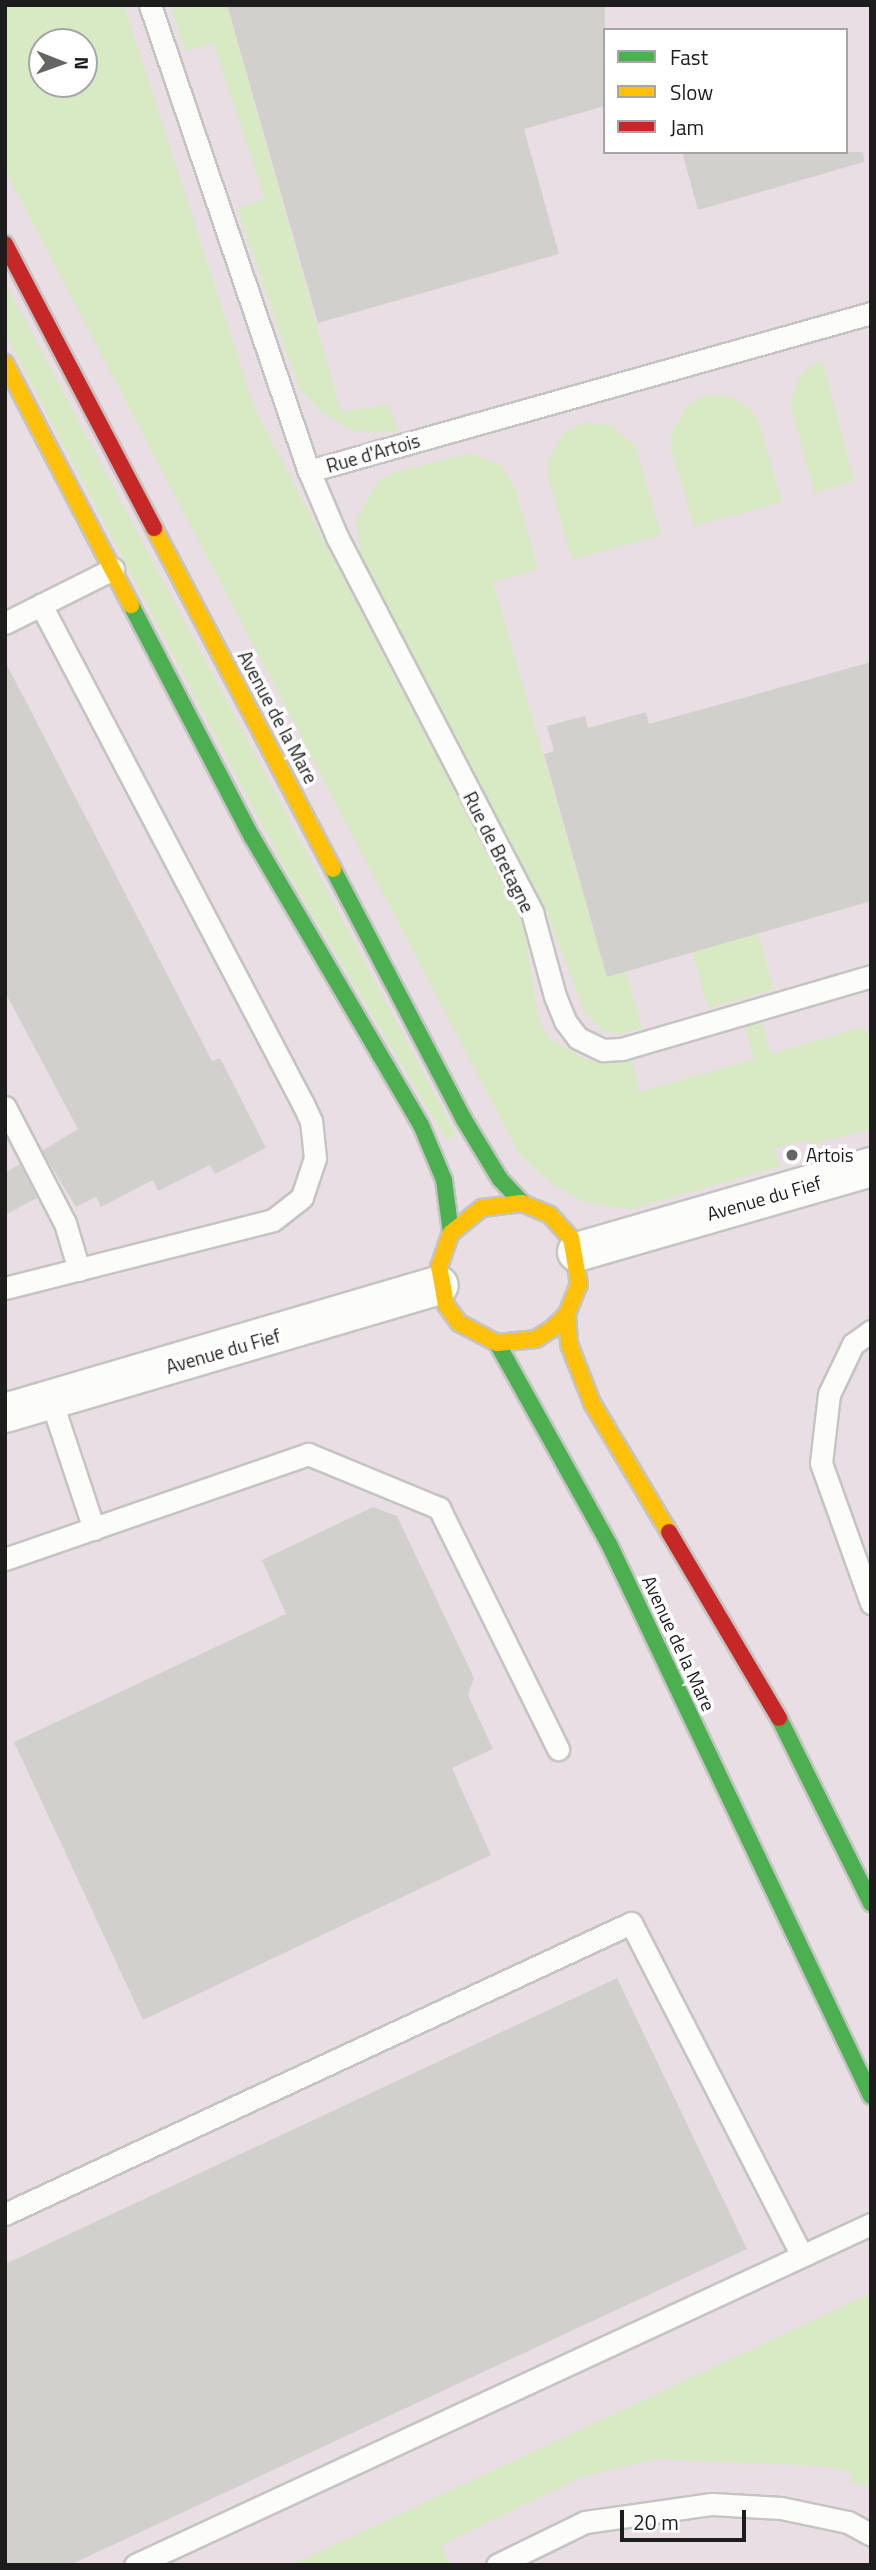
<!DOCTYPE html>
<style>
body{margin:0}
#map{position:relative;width:876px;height:2570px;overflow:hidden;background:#eceae6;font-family:"Titillium Web",sans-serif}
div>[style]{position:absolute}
.industrial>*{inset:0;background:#eadee5}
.grass>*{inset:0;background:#d8eac4}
.building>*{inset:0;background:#d2d0cd}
.roads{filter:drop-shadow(2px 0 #c4c4c2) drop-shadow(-2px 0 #c4c4c2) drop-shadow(0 2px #c4c4c2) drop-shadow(0 -2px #c4c4c2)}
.lane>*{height:21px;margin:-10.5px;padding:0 10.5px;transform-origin:10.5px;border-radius:10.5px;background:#fcfcfb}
.street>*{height:38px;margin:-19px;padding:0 19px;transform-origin:19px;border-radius:19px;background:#fcfcfb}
.fast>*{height:16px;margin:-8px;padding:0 8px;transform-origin:8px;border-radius:8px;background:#4caf50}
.slow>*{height:16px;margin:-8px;padding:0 8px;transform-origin:8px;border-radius:8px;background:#ffc107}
.jam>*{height:16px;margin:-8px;padding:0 8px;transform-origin:8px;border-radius:8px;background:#c62828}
.dots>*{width:19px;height:19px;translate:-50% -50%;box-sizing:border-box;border:4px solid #fff;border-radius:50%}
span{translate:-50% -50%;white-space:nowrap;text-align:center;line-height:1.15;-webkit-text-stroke:7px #fff;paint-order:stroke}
.street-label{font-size:19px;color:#1d1d1d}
.poi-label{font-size:19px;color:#1d1d1d}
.left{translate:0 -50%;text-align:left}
.frame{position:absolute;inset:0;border:7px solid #1d1d1d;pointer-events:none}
.legend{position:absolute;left:603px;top:28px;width:245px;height:126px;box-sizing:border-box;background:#fff;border:2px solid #a5a5a5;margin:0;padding:9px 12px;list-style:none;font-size:21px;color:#1d1d1d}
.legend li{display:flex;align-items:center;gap:14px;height:35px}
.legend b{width:35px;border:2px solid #a5a5a5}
.north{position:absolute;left:28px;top:28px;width:70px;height:70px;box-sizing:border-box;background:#fff;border:2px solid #a5a5a5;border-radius:50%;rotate:91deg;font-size:19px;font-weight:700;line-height:28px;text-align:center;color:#1d1d1d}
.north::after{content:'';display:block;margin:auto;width:24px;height:32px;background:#656563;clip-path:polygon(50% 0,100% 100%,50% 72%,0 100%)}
.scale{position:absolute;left:620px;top:2510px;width:126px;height:32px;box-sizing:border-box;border:4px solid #1d1d1d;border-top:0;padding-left:9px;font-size:21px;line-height:24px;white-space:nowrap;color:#1d1d1d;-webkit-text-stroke:5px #fff;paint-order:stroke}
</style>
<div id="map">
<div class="industrial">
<i style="clip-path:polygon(evenodd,5px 5px,871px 5px,871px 2565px,5px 2565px,5px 5px,605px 30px,846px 30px,846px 152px,605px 152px,605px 30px,5px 5px,42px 42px,84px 42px,84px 84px,42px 84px,42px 42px)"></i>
</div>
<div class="grass">
<i style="clip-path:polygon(evenodd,5px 5px,124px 5px,254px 407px,514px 905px,524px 930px,539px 1022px,550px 1039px,588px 1060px,632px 1060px,639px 1092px,754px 1059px,744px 1023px,760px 1018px,771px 1054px,863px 1027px,871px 1040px,871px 1129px,810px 1145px,808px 1140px,775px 1148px,780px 1166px,631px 1209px,585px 1202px,551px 1183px,519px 1154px,5px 170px,5px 5px,42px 42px,84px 42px,84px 84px,42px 84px,42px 42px)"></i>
<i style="clip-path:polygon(170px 5px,227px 5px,341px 412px,388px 404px,399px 432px,353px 431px,322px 412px,299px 388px,237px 209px,265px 199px,213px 43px,185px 51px)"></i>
<i style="clip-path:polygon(5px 282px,456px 1134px,447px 1141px,286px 871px,5px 333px)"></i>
<i style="clip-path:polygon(822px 359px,854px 481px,814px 493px,790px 404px,801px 373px)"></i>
<i style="clip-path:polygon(727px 395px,749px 407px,758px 420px,782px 502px,694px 526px,671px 450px,671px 433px,687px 405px,702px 397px)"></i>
<i style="clip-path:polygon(587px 422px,611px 425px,636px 447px,661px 535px,572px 560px,548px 477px,548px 460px,564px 432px)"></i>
<i style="clip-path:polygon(472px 453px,502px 466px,515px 487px,538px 569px,493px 582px,607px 976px,626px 971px,642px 1028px,620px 1034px,602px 1031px,584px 1011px,549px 918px,360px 554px,356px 519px,378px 481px,394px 472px)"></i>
<i style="clip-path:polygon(747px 896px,774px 989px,708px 1008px,692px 953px,702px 950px)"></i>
<i style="clip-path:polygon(871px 2293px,871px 2487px,850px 2482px,851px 2472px,825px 2466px,656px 2459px,582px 2477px,441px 2545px,451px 2565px,291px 2565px)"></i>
</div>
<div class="building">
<i style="clip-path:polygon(227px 5px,605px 5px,605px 106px,524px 129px,559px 254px,318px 323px)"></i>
<i style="clip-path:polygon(682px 152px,863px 152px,864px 162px,698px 210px)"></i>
<i style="clip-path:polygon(5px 661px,212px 1061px,220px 1058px,266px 1148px,215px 1174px,210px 1165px,158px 1191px,153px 1180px,101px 1207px,96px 1197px,76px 1207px,42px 1151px,78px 1129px,5px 992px)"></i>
<i style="clip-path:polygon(871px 662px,871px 901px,607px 977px,544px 754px,554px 751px,547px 726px,585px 716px,588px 728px,646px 712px,649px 724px)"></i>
<i style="clip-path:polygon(20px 1164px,37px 1198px,5px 1215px,5px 1173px)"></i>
<i style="clip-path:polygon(373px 1507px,397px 1516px,474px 1678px,468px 1695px,493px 1749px,452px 1768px,491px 1855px,143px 2020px,14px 1742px,286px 1614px,262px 1560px)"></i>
<i style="clip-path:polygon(617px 1978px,747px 2249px,70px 2565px,5px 2565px,5px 2264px)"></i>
</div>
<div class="roads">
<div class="lane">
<i style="left:150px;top:5px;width:492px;rotate:71.2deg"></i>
<i style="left:309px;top:471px;width:584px;rotate:-15.7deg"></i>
<i style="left:309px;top:471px;width:72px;rotate:67deg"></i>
<i style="left:337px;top:537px;width:423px;rotate:62.5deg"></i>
<i style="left:532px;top:912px;width:87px;rotate:74.7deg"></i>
<i style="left:555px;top:996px;width:27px;rotate:68deg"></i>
<i style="left:565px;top:1021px;width:21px;rotate:53deg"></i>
<i style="left:578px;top:1038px;width:28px;rotate:26deg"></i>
<i style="left:603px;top:1050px;width:19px;rotate:-3deg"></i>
<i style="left:622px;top:1049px;width:259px;rotate:-16.3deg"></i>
<i style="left:5px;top:623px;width:121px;rotate:-26.6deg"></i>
<i style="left:5px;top:1107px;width:131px;rotate:62.7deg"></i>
<i style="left:65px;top:1223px;width:49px;rotate:73.4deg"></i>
<i style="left:5px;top:1288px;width:276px;rotate:-14.2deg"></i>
<i style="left:273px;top:1220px;width:37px;rotate:-38deg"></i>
<i style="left:302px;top:1197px;width:41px;rotate:-71.6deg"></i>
<i style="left:315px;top:1158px;width:37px;rotate:-96deg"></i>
<i style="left:311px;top:1121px;width:19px;rotate:-115deg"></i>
<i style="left:303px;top:1104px;width:564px;rotate:-117.7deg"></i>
<i style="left:871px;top:1331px;width:22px;rotate:144deg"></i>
<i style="left:853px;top:1344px;width:55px;rotate:115.6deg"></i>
<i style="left:829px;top:1394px;width:69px;rotate:96.6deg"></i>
<i style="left:821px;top:1463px;width:149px;rotate:70.3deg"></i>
<i style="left:51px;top:1400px;width:136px;rotate:71.6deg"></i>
<i style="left:5px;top:1559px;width:321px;rotate:-19.1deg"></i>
<i style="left:308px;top:1454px;width:142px;rotate:22.4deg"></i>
<i style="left:439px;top:1508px;width:269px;rotate:63.7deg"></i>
<i style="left:5px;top:2214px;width:690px;rotate:-24.93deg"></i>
<i style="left:631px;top:1923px;width:374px;rotate:62.8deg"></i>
<i style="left:135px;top:2565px;width:811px;rotate:-24.86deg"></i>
<i style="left:497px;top:2565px;width:98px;rotate:-26deg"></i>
<i style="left:585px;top:2522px;width:128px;rotate:-8.1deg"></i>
<i style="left:712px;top:2504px;width:69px;rotate:3.3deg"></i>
<i style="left:781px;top:2508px;width:68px;rotate:11.8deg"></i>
<i style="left:848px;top:2522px;width:26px;rotate:29deg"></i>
</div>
<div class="street">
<i style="left:577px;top:1252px;width:306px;rotate:-16.1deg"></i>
<i style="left:5px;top:1413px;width:452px;rotate:-16.4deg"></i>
</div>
<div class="fast">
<i style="left:131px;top:605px;width:262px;rotate:62.5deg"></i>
<i style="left:252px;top:837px;width:334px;rotate:59.6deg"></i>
<i style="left:421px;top:1125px;width:60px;rotate:67.3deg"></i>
<i style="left:444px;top:1180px;width:53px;rotate:82.5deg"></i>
<i style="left:333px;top:869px;width:281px;rotate:62.4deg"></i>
<i style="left:463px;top:1118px;width:71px;rotate:58.8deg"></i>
<i style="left:500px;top:1179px;width:33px;rotate:47deg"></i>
<i style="left:497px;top:1343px;width:230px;rotate:60.9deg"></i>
<i style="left:609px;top:1544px;width:611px;rotate:64.61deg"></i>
<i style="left:779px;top:1718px;width:207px;rotate:63.6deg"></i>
</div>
<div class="slow">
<i style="left:5px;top:363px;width:273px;rotate:62.5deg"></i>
<i style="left:154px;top:528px;width:385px;rotate:62.3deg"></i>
<i style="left:567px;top:1314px;width:30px;rotate:86deg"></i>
<i style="left:569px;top:1344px;width:63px;rotate:68.7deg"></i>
<i style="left:592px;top:1403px;width:150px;rotate:59.2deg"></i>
<i style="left:497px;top:1343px;width:43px;rotate:-152.2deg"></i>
<i style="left:459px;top:1323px;width:22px;rotate:-126deg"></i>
<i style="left:446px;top:1305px;width:39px;rotate:-100deg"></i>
<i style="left:439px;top:1267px;width:36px;rotate:-71deg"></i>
<i style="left:451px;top:1233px;width:40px;rotate:-39deg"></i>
<i style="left:482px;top:1208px;width:40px;rotate:-7.1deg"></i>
<i style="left:522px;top:1203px;width:30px;rotate:23deg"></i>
<i style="left:550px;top:1215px;width:31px;rotate:48deg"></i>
<i style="left:571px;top:1238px;width:47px;rotate:80.1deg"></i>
<i style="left:579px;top:1284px;width:32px;rotate:112deg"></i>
<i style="left:567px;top:1314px;width:20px;rotate:135deg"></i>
<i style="left:553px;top:1328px;width:20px;rotate:147deg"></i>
<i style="left:536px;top:1339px;width:39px;rotate:174deg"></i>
</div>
<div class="jam">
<i style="left:5px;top:244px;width:321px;rotate:62.3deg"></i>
<i style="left:669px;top:1532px;width:216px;rotate:59.4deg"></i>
</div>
</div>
<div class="dots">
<i style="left:792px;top:1155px;background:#656563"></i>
</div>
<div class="street-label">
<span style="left:373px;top:453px;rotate:-16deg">Rue d'Artois</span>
<span style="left:278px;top:717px;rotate:62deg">Avenue de la Mare</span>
<span style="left:499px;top:852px;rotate:63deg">Rue de Bretagne</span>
<span style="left:764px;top:1198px;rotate:-16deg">Avenue du Fief</span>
<span style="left:223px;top:1351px;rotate:-16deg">Avenue du Fief</span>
<span style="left:679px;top:1643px;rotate:65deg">Avenue de la Mare</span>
</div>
<div class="poi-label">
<span class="left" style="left:806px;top:1155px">Artois</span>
</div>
<div class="frame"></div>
<ul class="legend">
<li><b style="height:9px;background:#4caf50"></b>Fast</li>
<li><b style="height:9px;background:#ffc107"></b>Slow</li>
<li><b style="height:9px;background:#c62828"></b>Jam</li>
</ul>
<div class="north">N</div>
<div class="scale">20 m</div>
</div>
